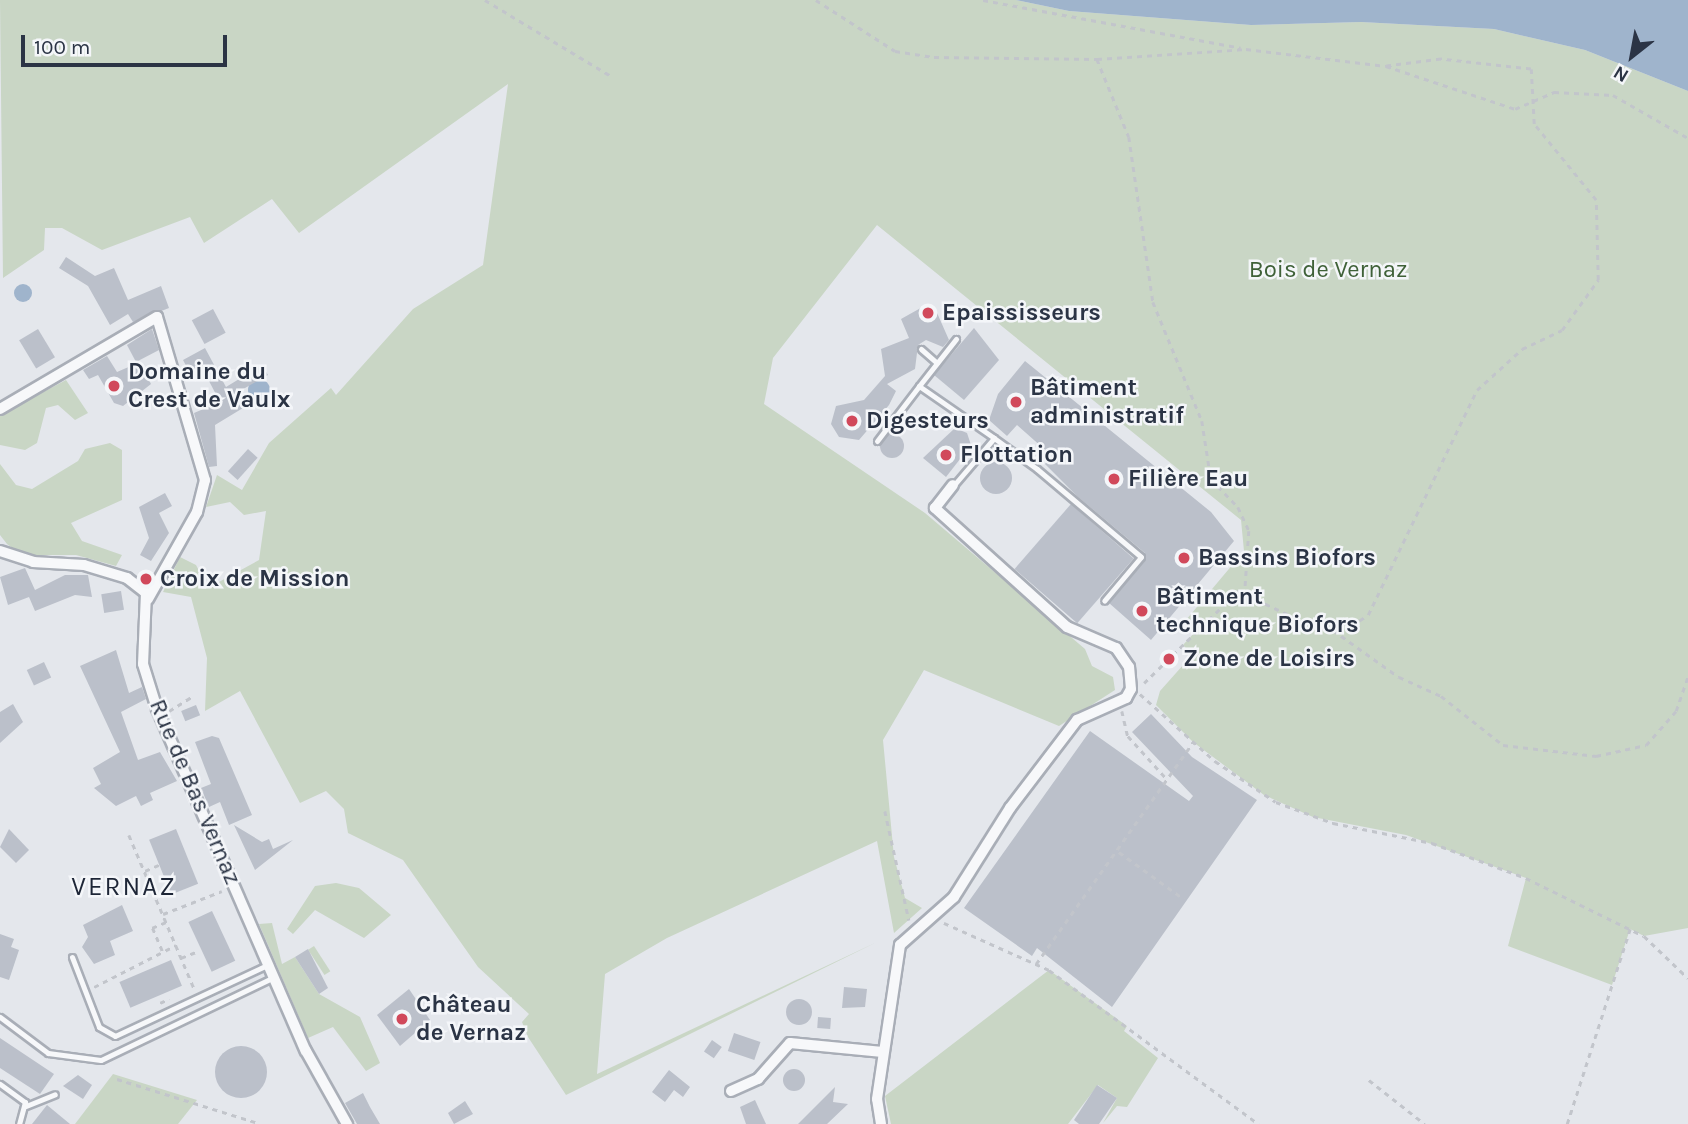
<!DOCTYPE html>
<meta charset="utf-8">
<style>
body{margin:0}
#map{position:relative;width:1688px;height:1124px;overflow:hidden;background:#e4e7ec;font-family:Karla,sans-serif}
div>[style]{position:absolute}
.green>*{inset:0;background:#c9d6c5;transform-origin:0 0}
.water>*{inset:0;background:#9fb4cc}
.round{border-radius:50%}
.building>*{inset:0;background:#bbc0ca;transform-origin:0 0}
.path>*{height:2.5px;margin-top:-1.25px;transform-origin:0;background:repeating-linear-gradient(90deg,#c2c5cb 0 5px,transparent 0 10px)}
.roads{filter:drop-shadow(2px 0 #a9aeb7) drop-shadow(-2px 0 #a9aeb7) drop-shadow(0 2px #a9aeb7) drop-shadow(0 -2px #a9aeb7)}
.lane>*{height:5px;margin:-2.5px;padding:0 2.5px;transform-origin:2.5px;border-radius:2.5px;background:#f7f8fa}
.street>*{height:10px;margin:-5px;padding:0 5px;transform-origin:5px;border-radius:5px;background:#f7f8fa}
.dots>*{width:19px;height:19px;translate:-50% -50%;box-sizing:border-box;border:4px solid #f4f6f9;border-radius:50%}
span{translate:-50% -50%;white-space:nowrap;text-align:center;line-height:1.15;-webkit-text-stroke:5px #f4f6f9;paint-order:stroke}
.park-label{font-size:24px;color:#3f6138}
.poi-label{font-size:24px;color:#2b3445;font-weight:700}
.left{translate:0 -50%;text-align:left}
.street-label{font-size:24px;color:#2b3445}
.neighbourhood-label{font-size:26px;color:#1d2536;letter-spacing:2px}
.north{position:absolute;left:1597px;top:21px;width:70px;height:70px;-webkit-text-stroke:5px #f4f6f9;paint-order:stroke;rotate:211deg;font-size:19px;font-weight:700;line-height:28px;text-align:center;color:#2b3445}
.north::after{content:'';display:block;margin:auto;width:24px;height:32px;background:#2b3445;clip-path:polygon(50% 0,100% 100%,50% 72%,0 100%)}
.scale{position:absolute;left:21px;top:35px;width:206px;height:32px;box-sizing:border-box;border:4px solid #2b3445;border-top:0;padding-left:9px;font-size:21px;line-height:24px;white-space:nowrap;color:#2b3445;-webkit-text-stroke:5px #f4f6f9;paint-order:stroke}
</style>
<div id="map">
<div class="green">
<i style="clip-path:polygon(0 0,1016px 0,1069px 11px,1251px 25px,1361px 22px,1494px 29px,1585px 50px,1688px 91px,1688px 928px,1644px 936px,1630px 929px,1612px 985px,1508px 946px,1526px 878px,1406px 835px,1313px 817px,1264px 795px,1193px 742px,1156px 705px,1160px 691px,1192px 655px,1183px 645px,1195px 632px,1186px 620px,1244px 551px,1241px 520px,877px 225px,773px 358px,764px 404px,925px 513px,1085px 649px,1092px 666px,1113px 677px,1115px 690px,1059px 726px,924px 670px,883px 740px,894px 857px,905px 898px,922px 908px,894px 933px,877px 841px,667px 938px,605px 974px,597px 1074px,877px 942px,566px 1095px,528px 1037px,522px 1022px,529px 1014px,478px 967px,403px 860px,348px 833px,344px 809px,326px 791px,300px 803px,240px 691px,205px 711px,207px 658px,191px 597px,163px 592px,180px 557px,196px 565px,208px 588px,259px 560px,266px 511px,244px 515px,230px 502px,206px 507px,217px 475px,242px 490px,269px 443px,331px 388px,336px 395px,413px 309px,483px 265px,508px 84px,299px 233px,272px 199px,204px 243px,190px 217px,102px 250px,62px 228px,45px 228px,44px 250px,3px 278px)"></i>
<i style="clip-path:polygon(66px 380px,88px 413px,75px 420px,58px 405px,46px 408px,37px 443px,25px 450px,0 445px,0 415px)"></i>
<i style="clip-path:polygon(110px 443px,122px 450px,122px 500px,71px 523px,82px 541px,122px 555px,116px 566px,76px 555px,22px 555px,7px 544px,0 535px,0 464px,16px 485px,32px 489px,78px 461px,85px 449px)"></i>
<i style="clip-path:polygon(336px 883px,359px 888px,391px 915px,364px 938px,315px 910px,293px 934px,287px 929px,315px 886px)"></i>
<i style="clip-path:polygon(272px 923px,282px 964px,295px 957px,319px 994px,360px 1017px,380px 1063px,366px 1071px,333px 1027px,308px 1038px,259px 924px)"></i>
<i style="left:314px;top:946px;width:30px;height:7px;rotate:57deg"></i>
<i style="clip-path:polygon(1049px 970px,1127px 1026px,1124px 1031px,1158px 1058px,1127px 1107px,1117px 1106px,1103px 1123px,1117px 1098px,1098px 1085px,1068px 1124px,891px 1124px,885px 1096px)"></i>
<i style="clip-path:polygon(113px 1074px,197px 1100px,178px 1124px,75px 1124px)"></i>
</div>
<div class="water">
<i style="clip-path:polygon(1016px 0,1688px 0,1688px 91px,1585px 50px,1494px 29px,1361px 22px,1251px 25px,1069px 11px)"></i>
<i class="round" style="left:14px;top:284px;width:18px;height:18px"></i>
<i class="round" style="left:248px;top:379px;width:22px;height:22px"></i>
</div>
<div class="building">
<i style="clip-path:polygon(66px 257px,95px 276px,114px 268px,128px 300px,161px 286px,169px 308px,133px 322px,128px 314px,110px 325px,88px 286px,59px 268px)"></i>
<i style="clip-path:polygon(926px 305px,934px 306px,949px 340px,943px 347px,926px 340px,918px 345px,915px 369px,887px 384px,896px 391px,889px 405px,859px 440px,839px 437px,831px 424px,836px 406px,864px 400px,885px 376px,881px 349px,909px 338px,901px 319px)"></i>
<i style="left:213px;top:309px;width:27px;height:24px;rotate:62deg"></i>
<i style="clip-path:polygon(974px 328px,999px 360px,964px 400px,934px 375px)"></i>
<i style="left:38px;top:329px;width:33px;height:22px;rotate:59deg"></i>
<i style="clip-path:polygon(152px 329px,159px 350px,136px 362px,127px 345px)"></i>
<i style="clip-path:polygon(205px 348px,226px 387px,262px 365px,268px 375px,231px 396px,243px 408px,215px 425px,217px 466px,209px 467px,194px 413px,220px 402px,199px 362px,192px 377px,183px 360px)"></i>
<i style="clip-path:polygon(107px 356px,117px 372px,140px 362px,151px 384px,123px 406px,114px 403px,98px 375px,89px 379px,83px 370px)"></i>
<i style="clip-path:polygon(1025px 361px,1211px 512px,1234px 541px,1151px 640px,1109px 603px,1145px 553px,1077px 496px,1045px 464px,1052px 456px,1017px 425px,1007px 436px,989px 420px,998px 394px)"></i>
<i style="clip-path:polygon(955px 428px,967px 433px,971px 445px,946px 477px,923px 458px)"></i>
<i class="round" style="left:880px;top:434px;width:24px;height:24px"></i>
<i style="left:248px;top:449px;width:13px;height:30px;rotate:42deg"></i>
<i class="round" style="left:980px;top:462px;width:32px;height:32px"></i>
<i style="clip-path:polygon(165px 493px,172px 506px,159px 513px,169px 533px,151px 561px,140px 555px,149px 538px,139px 507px)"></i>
<i style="left:1071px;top:504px;width:83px;height:86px;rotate:41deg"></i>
<i style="clip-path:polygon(25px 568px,35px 590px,65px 575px,88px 575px,92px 597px,75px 595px,35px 611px,29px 597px,8px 605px,0 577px)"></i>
<i style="left:121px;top:591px;width:19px;height:20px;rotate:81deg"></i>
<i style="clip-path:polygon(116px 650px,129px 693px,142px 687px,146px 699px,121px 712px,138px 760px,160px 752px,177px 781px,150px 793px,153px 800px,141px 806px,136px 796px,116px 806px,94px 788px,101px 784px,93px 768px,120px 752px,80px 666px)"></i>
<i style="left:44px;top:662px;width:17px;height:19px;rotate:65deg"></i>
<i style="clip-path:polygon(13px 704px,23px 722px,0 743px,0 712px)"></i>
<i style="left:196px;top:705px;width:11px;height:16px;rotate:68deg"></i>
<i style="clip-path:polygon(1151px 714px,1192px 757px,1257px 800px,1112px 1007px,1037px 948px,1032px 956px,964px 908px,1090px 731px,1189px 801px,1193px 796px,1132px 732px)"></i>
<i style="clip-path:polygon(212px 736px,219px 738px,252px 815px,229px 825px,220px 802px,209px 807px,201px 788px,211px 784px,195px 742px)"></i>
<i style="clip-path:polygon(234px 825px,262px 842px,269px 839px,273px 849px,293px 840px,255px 870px)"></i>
<i style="clip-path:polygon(9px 829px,29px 850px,16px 863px,0 847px)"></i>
<i style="left:176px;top:829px;width:59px;height:29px;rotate:68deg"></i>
<i style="clip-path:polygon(122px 905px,133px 931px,110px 941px,115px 955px,94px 964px,82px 947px,88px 937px,83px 925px)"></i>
<i style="left:212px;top:911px;width:55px;height:26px;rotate:65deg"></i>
<i style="clip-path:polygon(0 934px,14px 939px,11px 947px,19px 950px,9px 980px,0 977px)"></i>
<i style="clip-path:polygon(308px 949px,328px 988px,319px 994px,295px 957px)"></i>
<i style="left:171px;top:960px;width:28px;height:56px;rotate:67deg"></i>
<i style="clip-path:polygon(844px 987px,867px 989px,865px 1007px,842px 1008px)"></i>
<i style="clip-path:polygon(409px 989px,430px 1020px,400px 1046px,377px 1015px)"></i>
<i class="round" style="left:786px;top:999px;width:26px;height:26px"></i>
<i style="left:818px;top:1017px;width:13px;height:11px;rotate:4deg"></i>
<i style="left:734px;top:1033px;width:28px;height:19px;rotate:19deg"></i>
<i style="clip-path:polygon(0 1038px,54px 1074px,40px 1094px,0 1068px)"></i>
<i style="left:712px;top:1040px;width:12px;height:14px;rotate:35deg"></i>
<i class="round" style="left:215px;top:1046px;width:52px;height:52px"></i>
<i class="round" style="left:783px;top:1069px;width:22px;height:22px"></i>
<i style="clip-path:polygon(669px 1070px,690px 1087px,683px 1097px,674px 1090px,665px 1102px,652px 1092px)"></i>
<i style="clip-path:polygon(78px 1075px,92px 1085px,83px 1099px,63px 1086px)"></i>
<i style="clip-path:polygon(1097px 1085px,1117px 1098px,1099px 1124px,1079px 1124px,1074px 1120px)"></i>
<i style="clip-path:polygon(835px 1087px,833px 1102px,848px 1104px,827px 1124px,798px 1124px)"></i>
<i style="clip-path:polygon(363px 1093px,370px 1107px,380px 1124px,357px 1124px,345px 1103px)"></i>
<i style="clip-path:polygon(755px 1100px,766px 1124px,746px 1124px,740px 1107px)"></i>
<i style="clip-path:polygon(465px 1101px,473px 1114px,454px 1124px,448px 1113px)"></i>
<i style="clip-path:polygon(47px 1105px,70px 1124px,32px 1124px)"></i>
</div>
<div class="path">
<i style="left:485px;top:0;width:147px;rotate:31.1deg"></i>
<i style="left:816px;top:0;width:94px;rotate:32.8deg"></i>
<i style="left:895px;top:51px;width:39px;rotate:9deg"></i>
<i style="left:934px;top:57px;width:163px;rotate:0.7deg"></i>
<i style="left:1097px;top:59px;width:149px;rotate:-3.8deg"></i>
<i style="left:1246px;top:49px;width:141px;rotate:6.9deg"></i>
<i style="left:1386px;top:66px;width:136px;rotate:18.4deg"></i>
<i style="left:1515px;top:109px;width:43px;rotate:-23.6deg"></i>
<i style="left:1554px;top:92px;width:59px;rotate:2.9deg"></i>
<i style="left:1613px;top:95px;width:86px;rotate:29.8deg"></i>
<i style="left:983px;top:0;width:262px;rotate:10.5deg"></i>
<i style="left:1097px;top:59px;width:84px;rotate:67.7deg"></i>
<i style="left:1129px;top:137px;width:167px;rotate:81.7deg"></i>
<i style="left:1153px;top:302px;width:129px;rotate:67.6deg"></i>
<i style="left:1202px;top:421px;width:59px;rotate:81.2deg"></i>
<i style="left:1211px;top:479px;width:39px;rotate:46deg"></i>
<i style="left:1238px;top:507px;width:26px;rotate:65deg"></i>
<i style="left:1249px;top:531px;width:61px;rotate:93.8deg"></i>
<i style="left:1333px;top:630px;width:81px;rotate:35.5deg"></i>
<i style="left:1399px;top:677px;width:46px;rotate:24.3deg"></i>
<i style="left:1441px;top:696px;width:79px;rotate:38.3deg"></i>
<i style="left:1503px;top:745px;width:94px;rotate:6.7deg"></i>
<i style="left:1596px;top:756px;width:51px;rotate:-12.4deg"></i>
<i style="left:1646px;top:745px;width:45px;rotate:-48.6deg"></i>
<i style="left:1676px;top:711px;width:37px;rotate:-71deg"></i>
<i style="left:1144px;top:683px;width:132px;rotate:-44.4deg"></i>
<i style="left:1238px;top:591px;width:89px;rotate:25.1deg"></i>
<i style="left:1319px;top:629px;width:32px;rotate:-5deg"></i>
<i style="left:1351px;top:626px;width:20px;rotate:-33deg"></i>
<i style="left:1368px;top:615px;width:250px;rotate:-64.2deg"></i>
<i style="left:1477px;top:390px;width:61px;rotate:-42.3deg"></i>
<i style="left:1522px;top:349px;width:44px;rotate:-25.4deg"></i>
<i style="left:1562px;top:330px;width:62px;rotate:-54.2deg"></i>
<i style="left:1598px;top:280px;width:80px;rotate:-91.4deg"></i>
<i style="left:1596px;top:200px;width:98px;rotate:-129.2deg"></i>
<i style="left:1534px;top:124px;width:55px;rotate:-93.1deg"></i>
<i style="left:1531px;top:69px;width:91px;rotate:-173.7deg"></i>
<i style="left:1441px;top:59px;width:55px;rotate:172.7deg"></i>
<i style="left:1140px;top:694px;width:101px;rotate:41.8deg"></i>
<i style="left:1215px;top:761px;width:73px;rotate:33.9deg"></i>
<i style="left:1276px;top:802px;width:61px;rotate:20.2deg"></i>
<i style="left:1333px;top:823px;width:101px;rotate:11.4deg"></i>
<i style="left:1432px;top:843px;width:100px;rotate:20.4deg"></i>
<i style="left:1526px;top:878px;width:131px;rotate:26.2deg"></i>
<i style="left:1644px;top:936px;width:61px;rotate:43.7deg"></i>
<i style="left:169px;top:711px;width:28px;rotate:-32deg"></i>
<i style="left:1122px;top:711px;width:26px;rotate:77deg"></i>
<i style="left:1128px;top:736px;width:55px;rotate:47.9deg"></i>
<i style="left:885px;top:811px;width:112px;rotate:77.6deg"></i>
<i style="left:129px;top:835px;width:166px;rotate:67deg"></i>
<i style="left:1119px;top:852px;width:80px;rotate:35.9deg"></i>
<i style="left:145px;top:871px;width:17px;rotate:-24deg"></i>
<i style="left:163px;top:914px;width:63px;rotate:-21.3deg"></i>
<i style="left:944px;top:923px;width:115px;rotate:24.1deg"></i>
<i style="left:1049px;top:970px;width:260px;rotate:36.3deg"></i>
<i style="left:162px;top:951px;width:25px;rotate:-113deg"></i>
<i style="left:152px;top:928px;width:15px;rotate:-23deg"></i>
<i style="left:181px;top:958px;width:18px;rotate:-22deg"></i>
<i style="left:1036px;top:964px;width:272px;rotate:-54.7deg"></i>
<i style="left:94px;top:987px;width:92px;rotate:-27.1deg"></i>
<i style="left:160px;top:1003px;width:10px;rotate:-24deg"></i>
<i style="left:117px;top:1079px;width:145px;rotate:17.3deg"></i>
<i style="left:1369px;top:1080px;width:71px;rotate:38.2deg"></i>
<i style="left:1567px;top:1124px;width:205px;rotate:-72.1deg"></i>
</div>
<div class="roads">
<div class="lane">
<i style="left:921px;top:349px;width:21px;rotate:41deg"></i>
<i style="left:919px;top:386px;width:60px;rotate:-51.8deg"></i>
<i style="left:877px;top:441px;width:69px;rotate:-52.6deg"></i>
<i style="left:919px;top:386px;width:91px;rotate:34.7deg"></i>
<i style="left:954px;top:485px;width:62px;rotate:-49.6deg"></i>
<i style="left:994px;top:438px;width:53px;rotate:35.8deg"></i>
<i style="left:1037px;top:469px;width:136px;rotate:40.2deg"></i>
<i style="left:1141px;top:557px;width:57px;rotate:130.1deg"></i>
<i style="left:72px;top:957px;width:75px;rotate:68.9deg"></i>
<i style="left:99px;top:1027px;width:18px;rotate:29deg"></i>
<i style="left:115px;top:1036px;width:168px;rotate:-25deg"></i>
<i style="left:0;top:1017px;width:60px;rotate:36.9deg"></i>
<i style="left:48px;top:1053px;width:53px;rotate:7.5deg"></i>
<i style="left:101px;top:1060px;width:192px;rotate:-25.6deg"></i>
<i style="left:0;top:1084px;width:31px;rotate:36deg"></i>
<i style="left:25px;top:1102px;width:23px;rotate:105deg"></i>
<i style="left:26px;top:1106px;width:31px;rotate:-22deg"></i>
</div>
<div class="street">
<i style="left:0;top:409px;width:182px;rotate:-30.4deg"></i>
<i style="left:157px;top:317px;width:170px;rotate:73.6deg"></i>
<i style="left:205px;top:480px;width:33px;rotate:104deg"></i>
<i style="left:197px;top:512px;width:100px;rotate:119.4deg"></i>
<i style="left:0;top:551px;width:35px;rotate:18deg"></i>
<i style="left:33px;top:562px;width:51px;rotate:3.4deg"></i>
<i style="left:84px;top:565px;width:45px;rotate:16.8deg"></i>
<i style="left:127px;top:578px;width:24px;rotate:38deg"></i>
<i style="left:146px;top:593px;width:71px;rotate:92.4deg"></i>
<i style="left:143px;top:664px;width:47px;rotate:72.7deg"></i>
<i style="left:157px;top:709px;width:373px;rotate:66.5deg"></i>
<i style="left:306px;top:1051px;width:84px;rotate:60.7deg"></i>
<i style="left:731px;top:1091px;width:30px;rotate:-24deg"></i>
<i style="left:758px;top:1079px;width:48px;rotate:-48.4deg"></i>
<i style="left:790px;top:1043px;width:93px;rotate:5.5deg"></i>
<i style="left:881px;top:1124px;width:25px;rotate:-99deg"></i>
<i style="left:877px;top:1099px;width:156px;rotate:-81.5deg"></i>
<i style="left:900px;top:945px;width:72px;rotate:-41.6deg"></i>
<i style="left:954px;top:897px;width:105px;rotate:-57.8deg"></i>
<i style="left:1010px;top:808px;width:111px;rotate:-52.7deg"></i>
<i style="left:1077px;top:720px;width:54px;rotate:-24.2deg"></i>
<i style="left:1126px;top:698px;width:10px;rotate:-61deg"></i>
<i style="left:1131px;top:689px;width:22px;rotate:-95deg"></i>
<i style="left:1129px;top:667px;width:23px;rotate:-124deg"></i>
<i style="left:1116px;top:648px;width:53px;rotate:-156.8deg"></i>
<i style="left:1067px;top:627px;width:178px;rotate:-138deg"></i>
<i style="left:935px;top:508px;width:29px;rotate:-52deg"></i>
</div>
</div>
<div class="dots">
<i style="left:928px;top:313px;background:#d1495b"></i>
<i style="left:114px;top:386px;background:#d1495b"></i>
<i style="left:1016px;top:402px;background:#d1495b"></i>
<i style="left:852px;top:421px;background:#d1495b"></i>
<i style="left:946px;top:455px;background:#d1495b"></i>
<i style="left:1114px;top:479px;background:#d1495b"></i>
<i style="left:1184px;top:558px;background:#d1495b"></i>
<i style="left:146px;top:579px;background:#d1495b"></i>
<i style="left:1142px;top:611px;background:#d1495b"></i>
<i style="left:1169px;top:659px;background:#d1495b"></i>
<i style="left:402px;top:1019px;background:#d1495b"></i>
</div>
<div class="park-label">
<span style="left:1328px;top:270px">Bois de Vernaz</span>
</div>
<div class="poi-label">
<span class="left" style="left:942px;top:313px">Epaississeurs</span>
<span class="left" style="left:128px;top:386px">Domaine du<br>Crest de Vaulx</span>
<span class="left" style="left:1030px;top:402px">Bâtiment<br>administratif</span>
<span class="left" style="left:866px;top:421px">Digesteurs</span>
<span class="left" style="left:960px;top:455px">Flottation</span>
<span class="left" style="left:1128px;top:479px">Filière Eau</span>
<span class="left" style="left:1198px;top:558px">Bassins Biofors</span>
<span class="left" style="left:160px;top:579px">Croix de Mission</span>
<span class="left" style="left:1156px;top:611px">Bâtiment<br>technique Biofors</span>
<span class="left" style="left:1183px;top:659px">Zone de Loisirs</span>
<span class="left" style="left:416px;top:1019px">Château<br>de Vernaz</span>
</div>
<div class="street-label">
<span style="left:195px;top:792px;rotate:67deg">Rue de Bas Vernaz</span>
</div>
<div class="neighbourhood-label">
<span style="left:124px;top:887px">VERNAZ</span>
</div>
<div class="north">N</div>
<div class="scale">100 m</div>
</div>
